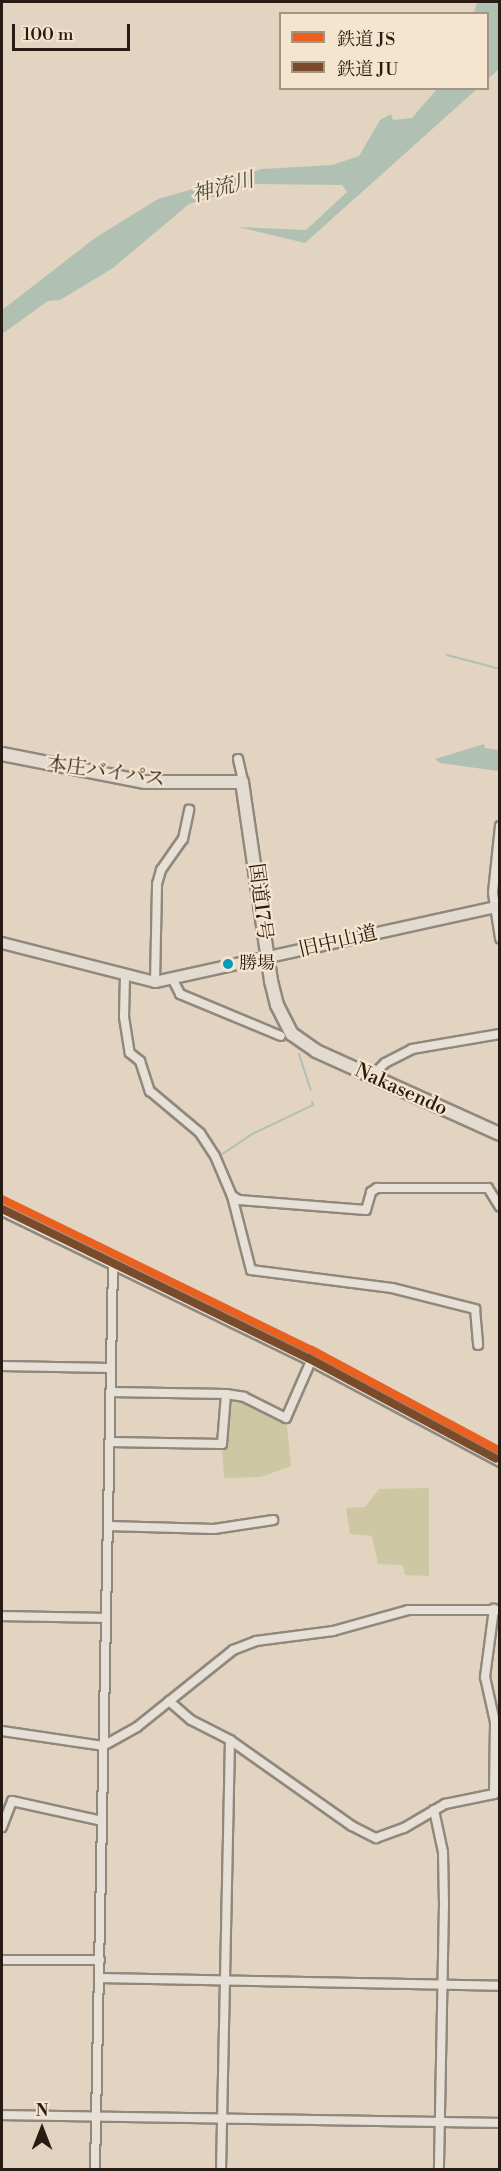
<!DOCTYPE html>
<meta charset="utf-8">
<style>
body{margin:0}
#map{position:relative;width:501px;height:2171px;overflow:hidden;background:#e2d4c1;font-family:"Libre Bodoni","Noto Serif JP",serif}
div>[style]{position:absolute}
.green>*{inset:0;background:#cdc7a3}
.water>*{inset:0;background:#b0c1b4}
.stream>*{height:2px;margin:-1px;padding:0 1px;transform-origin:1px;border-radius:1px;background:#b0c1b4}
.roads{filter:drop-shadow(2px 0 #91887d) drop-shadow(-2px 0 #91887d) drop-shadow(0 2px #91887d) drop-shadow(0 -2px #91887d)}
.minor>*{height:8px;margin:-4px;padding:0 4px;transform-origin:4px;border-radius:4px;background:#e7e0d7}
.major>*{height:10px;margin:-5px;padding:0 5px;transform-origin:5px;border-radius:5px;background:#e4dbd0}
.highway>*{height:12px;margin:-6px;padding:0 6px;transform-origin:6px;border-radius:6px;background:#e4dbd0}
.rail-1>*{height:8px;margin:-4px;padding:0 4px;transform-origin:4px;border-radius:4px;background:#e86121}
.rail-2>*{height:8px;margin:-4px;padding:0 4px;transform-origin:4px;border-radius:4px;background:#7a4b2a}
.dots>*{width:16px;height:16px;translate:-50% -50%;box-sizing:border-box;border:3px solid #f5e4ce;border-radius:50%}
span{translate:-50% -50%;white-space:nowrap;text-align:center;line-height:1.15;-webkit-text-stroke:4.5px #f5e4ce;paint-order:stroke}
.bus-label{font-size:18px;color:#271b13}
.left{translate:0 -50%;text-align:left}
.street-label{font-size:20px;color:#271b13}
.water-label{font-size:21px;color:#4a4a42;font-style:italic}
.frame{position:absolute;inset:0;border:3px solid #271b13;pointer-events:none}
.legend{position:absolute;left:279px;top:12px;width:210px;height:78px;box-sizing:border-box;background:#f5e4ce;border:2px solid #a39483;margin:0;padding:8px 10px;list-style:none;font-size:18px;color:#271b13}
.legend li{display:flex;align-items:center;gap:12px;height:30px}
.legend b{width:30px;border:2px solid #a39483}
.north{position:absolute;left:12px;top:2099px;width:60px;height:60px;-webkit-text-stroke:4px #f5e4ce;paint-order:stroke;rotate:0deg;font-size:16px;font-weight:700;line-height:24px;text-align:center;color:#271b13}
.north::after{content:'';display:block;margin:auto;width:21px;height:27px;background:#271b13;clip-path:polygon(50% 0,100% 100%,50% 72%,0 100%)}
.scale{position:absolute;left:12px;top:24px;width:118px;height:27px;box-sizing:border-box;border:3px solid #271b13;border-top:0;padding-left:8px;font-size:18px;line-height:21px;white-space:nowrap;color:#271b13;-webkit-text-stroke:4px #f5e4ce;paint-order:stroke}
</style>
<div id="map">
<div class="green">
<i style="clip-path:polygon(226px 1394px,244px 1397px,286px 1418px,291px 1466px,261px 1477px,224px 1478px,222px 1444px)"></i>
<i style="clip-path:polygon(429px 1488px,429px 1576px,405px 1575px,403px 1565px,378px 1564px,372px 1536px,350px 1534px,346px 1508px,365px 1507px,379px 1489px)"></i>
</div>
<div class="water">
<i style="clip-path:polygon(477px 2px,499px 2px,499px 69px,488px 79px,488px 14px,474px 13px)"></i>
<i style="clip-path:polygon(437px 89px,477px 89px,305px 243px,238px 227px,306px 230px,347px 192px,342px 185px,256px 184px,189px 204px,113px 268px,60px 300px,48px 301px,2px 334px,2px 310px,95px 238px,158px 199px,262px 169px,332px 165px,359px 156px,380px 120px,391px 114px,393px 120px,412px 118px)"></i>
<i style="clip-path:polygon(484px 744px,485px 748px,499px 750px,498px 771px,440px 763px,435px 759px)"></i>
</div>
<div class="stream">
<i style="left:447px;top:655px;width:55px;rotate:14.8deg"></i>
<i style="left:299px;top:1054px;width:38px;rotate:72deg"></i>
<i style="left:221px;top:1155px;width:37px;rotate:-34deg"></i>
<i style="left:252px;top:1134px;width:68px;rotate:-25.4deg"></i>
<i style="left:313px;top:1105px;width:3px;rotate:-108deg"></i>
</div>
<div class="roads">
<div class="minor">
<i style="left:238px;top:759px;width:26px;rotate:77deg"></i>
<i style="left:500px;top:826px;width:67px;rotate:96deg"></i>
<i style="left:493px;top:893px;width:46px;rotate:81.2deg"></i>
<i style="left:125px;top:976px;width:41px;rotate:91.4deg"></i>
<i style="left:124px;top:1017px;width:36px;rotate:81deg"></i>
<i style="left:130px;top:1053px;width:13px;rotate:39deg"></i>
<i style="left:140px;top:1061px;width:32px;rotate:72deg"></i>
<i style="left:150px;top:1091px;width:65px;rotate:40deg"></i>
<i style="left:200px;top:1133px;width:27px;rotate:57deg"></i>
<i style="left:215px;top:1156px;width:43px;rotate:67deg"></i>
<i style="left:232px;top:1196px;width:8px;rotate:30deg"></i>
<i style="left:239px;top:1200px;width:127px;rotate:4.5deg"></i>
<i style="left:366px;top:1210px;width:19px;rotate:-74deg"></i>
<i style="left:371px;top:1192px;width:7px;rotate:-34deg"></i>
<i style="left:377px;top:1188px;width:111px"></i>
<i style="left:488px;top:1188px;width:22px;rotate:58deg"></i>
<i style="left:172px;top:978px;width:18px;rotate:63deg"></i>
<i style="left:180px;top:994px;width:109px;rotate:22.6deg"></i>
<i style="left:155px;top:982px;width:98px;rotate:-88.8deg"></i>
<i style="left:157px;top:884px;width:15px;rotate:-74deg"></i>
<i style="left:161px;top:870px;width:38px;rotate:-55deg"></i>
<i style="left:183px;top:839px;width:30px;rotate:-78deg"></i>
<i style="left:372px;top:1076px;width:18px;rotate:-45deg"></i>
<i style="left:385px;top:1063px;width:30px;rotate:-27deg"></i>
<i style="left:412px;top:1049px;width:89px;rotate:-9.7deg"></i>
<i style="left:232px;top:1196px;width:76px;rotate:75.6deg"></i>
<i style="left:251px;top:1270px;width:142px;rotate:7.3deg"></i>
<i style="left:392px;top:1288px;width:86px;rotate:14.2deg"></i>
<i style="left:475px;top:1309px;width:36px;rotate:85deg"></i>
<i style="left:2px;top:1211px;width:341px;rotate:25.9deg"></i>
<i style="left:309px;top:1360px;width:217px;rotate:28.1deg"></i>
<i style="left:2px;top:1366px;width:108px;rotate:1.1deg"></i>
<i style="left:110px;top:1392px;width:116px;rotate:1deg"></i>
<i style="left:226px;top:1394px;width:18px;rotate:9deg"></i>
<i style="left:244px;top:1397px;width:47px;rotate:26.6deg"></i>
<i style="left:286px;top:1418px;width:62px;rotate:-66.3deg"></i>
<i style="left:110px;top:1442px;width:112px;rotate:1deg"></i>
<i style="left:222px;top:1444px;width:50px;rotate:-85.4deg"></i>
<i style="left:108px;top:1526px;width:106px;rotate:1.6deg"></i>
<i style="left:214px;top:1529px;width:60px;rotate:-8.7deg"></i>
<i style="left:2px;top:1616px;width:104px;rotate:1.1deg"></i>
<i style="left:169px;top:1701px;width:29px;rotate:41deg"></i>
<i style="left:191px;top:1720px;width:44px;rotate:27.1deg"></i>
<i style="left:230px;top:1740px;width:149px;rotate:35.2deg"></i>
<i style="left:352px;top:1826px;width:27px;rotate:27deg"></i>
<i style="left:376px;top:1838px;width:30px;rotate:-20deg"></i>
<i style="left:404px;top:1828px;width:48px;rotate:-30.3deg"></i>
<i style="left:445px;top:1804px;width:50px;rotate:-11.5deg"></i>
<i style="left:494px;top:1794px;width:72px;rotate:-89.2deg"></i>
<i style="left:495px;top:1722px;width:46px;rotate:-102.5deg"></i>
<i style="left:485px;top:1677px;width:69px;rotate:-82.5deg"></i>
<i style="left:2px;top:1731px;width:102px;rotate:8.4deg"></i>
<i style="left:103px;top:1746px;width:39px;rotate:-29deg"></i>
<i style="left:137px;top:1727px;width:123px;rotate:-38.7deg"></i>
<i style="left:233px;top:1650px;width:25px;rotate:-21deg"></i>
<i style="left:256px;top:1641px;width:78px;rotate:-7.4deg"></i>
<i style="left:333px;top:1631px;width:78px;rotate:-15.6deg"></i>
<i style="left:408px;top:1610px;width:92px"></i>
<i style="left:434px;top:1810px;width:43px;rotate:77.9deg"></i>
<i style="left:443px;top:1852px;width:52px;rotate:88.9deg"></i>
<i style="left:444px;top:1904px;width:266px;rotate:91.1deg"></i>
<i style="left:2px;top:1827px;width:28px;rotate:-69deg"></i>
<i style="left:12px;top:1801px;width:92px;rotate:12.5deg"></i>
<i style="left:2px;top:1960px;width:98px"></i>
<i style="left:99px;top:1978px;width:401px;rotate:1.1deg"></i>
<i style="left:2px;top:2115px;width:498px;rotate:0.9deg"></i>
<i style="left:95px;top:2170px;width:903px;rotate:-88.86deg"></i>
<i style="left:221px;top:2170px;width:430px;rotate:-88.8deg"></i>
</div>
<div class="major">
<i style="left:2px;top:943px;width:158px;rotate:14.3deg"></i>
<i style="left:155px;top:982px;width:353px;rotate:-12.4deg"></i>
</div>
<div class="highway">
<i style="left:2px;top:754px;width:146px;rotate:11.1deg"></i>
<i style="left:145px;top:782px;width:97px"></i>
<i style="left:242px;top:782px;width:201px;rotate:81.7deg"></i>
<i style="left:271px;top:981px;width:25px;rotate:76deg"></i>
<i style="left:277px;top:1005px;width:33px;rotate:63deg"></i>
<i style="left:292px;top:1034px;width:29px;rotate:35deg"></i>
<i style="left:316px;top:1051px;width:202px;rotate:24.3deg"></i>
</div>
</div>
<div class="rail-1">
<i style="left:2px;top:1199px;width:345px;rotate:26deg"></i>
<i style="left:312px;top:1350px;width:213px;rotate:28.2deg"></i>
</div>
<div class="rail-2">
<i style="left:2px;top:1209px;width:340px;rotate:26deg"></i>
<i style="left:308px;top:1358px;width:213px;rotate:28.2deg"></i>
</div>
<div class="dots">
<i style="left:228px;top:964px;background:#049bbb"></i>
</div>
<div class="bus-label">
<span class="left" style="left:239px;top:964px">勝場</span>
</div>
<div class="street-label">
<span style="left:106px;top:772px;rotate:8deg">本庄バイパス</span>
<span style="left:260px;top:902px;rotate:83deg">国道17号</span>
<span style="left:338px;top:942px;rotate:-13deg">旧中山道</span>
<span style="left:401px;top:1090px;rotate:24deg">Nakasendo</span>
</div>
<div class="water-label">
<span style="left:223px;top:188px;rotate:-15deg">神流川</span>
</div>
<div class="frame"></div>
<ul class="legend">
<li><b style="height:8px;background:#e86121"></b>鉄道 JS</li>
<li><b style="height:8px;background:#7a4b2a"></b>鉄道 JU</li>
</ul>
<div class="north">N</div>
<div class="scale">100 m</div>
</div>
